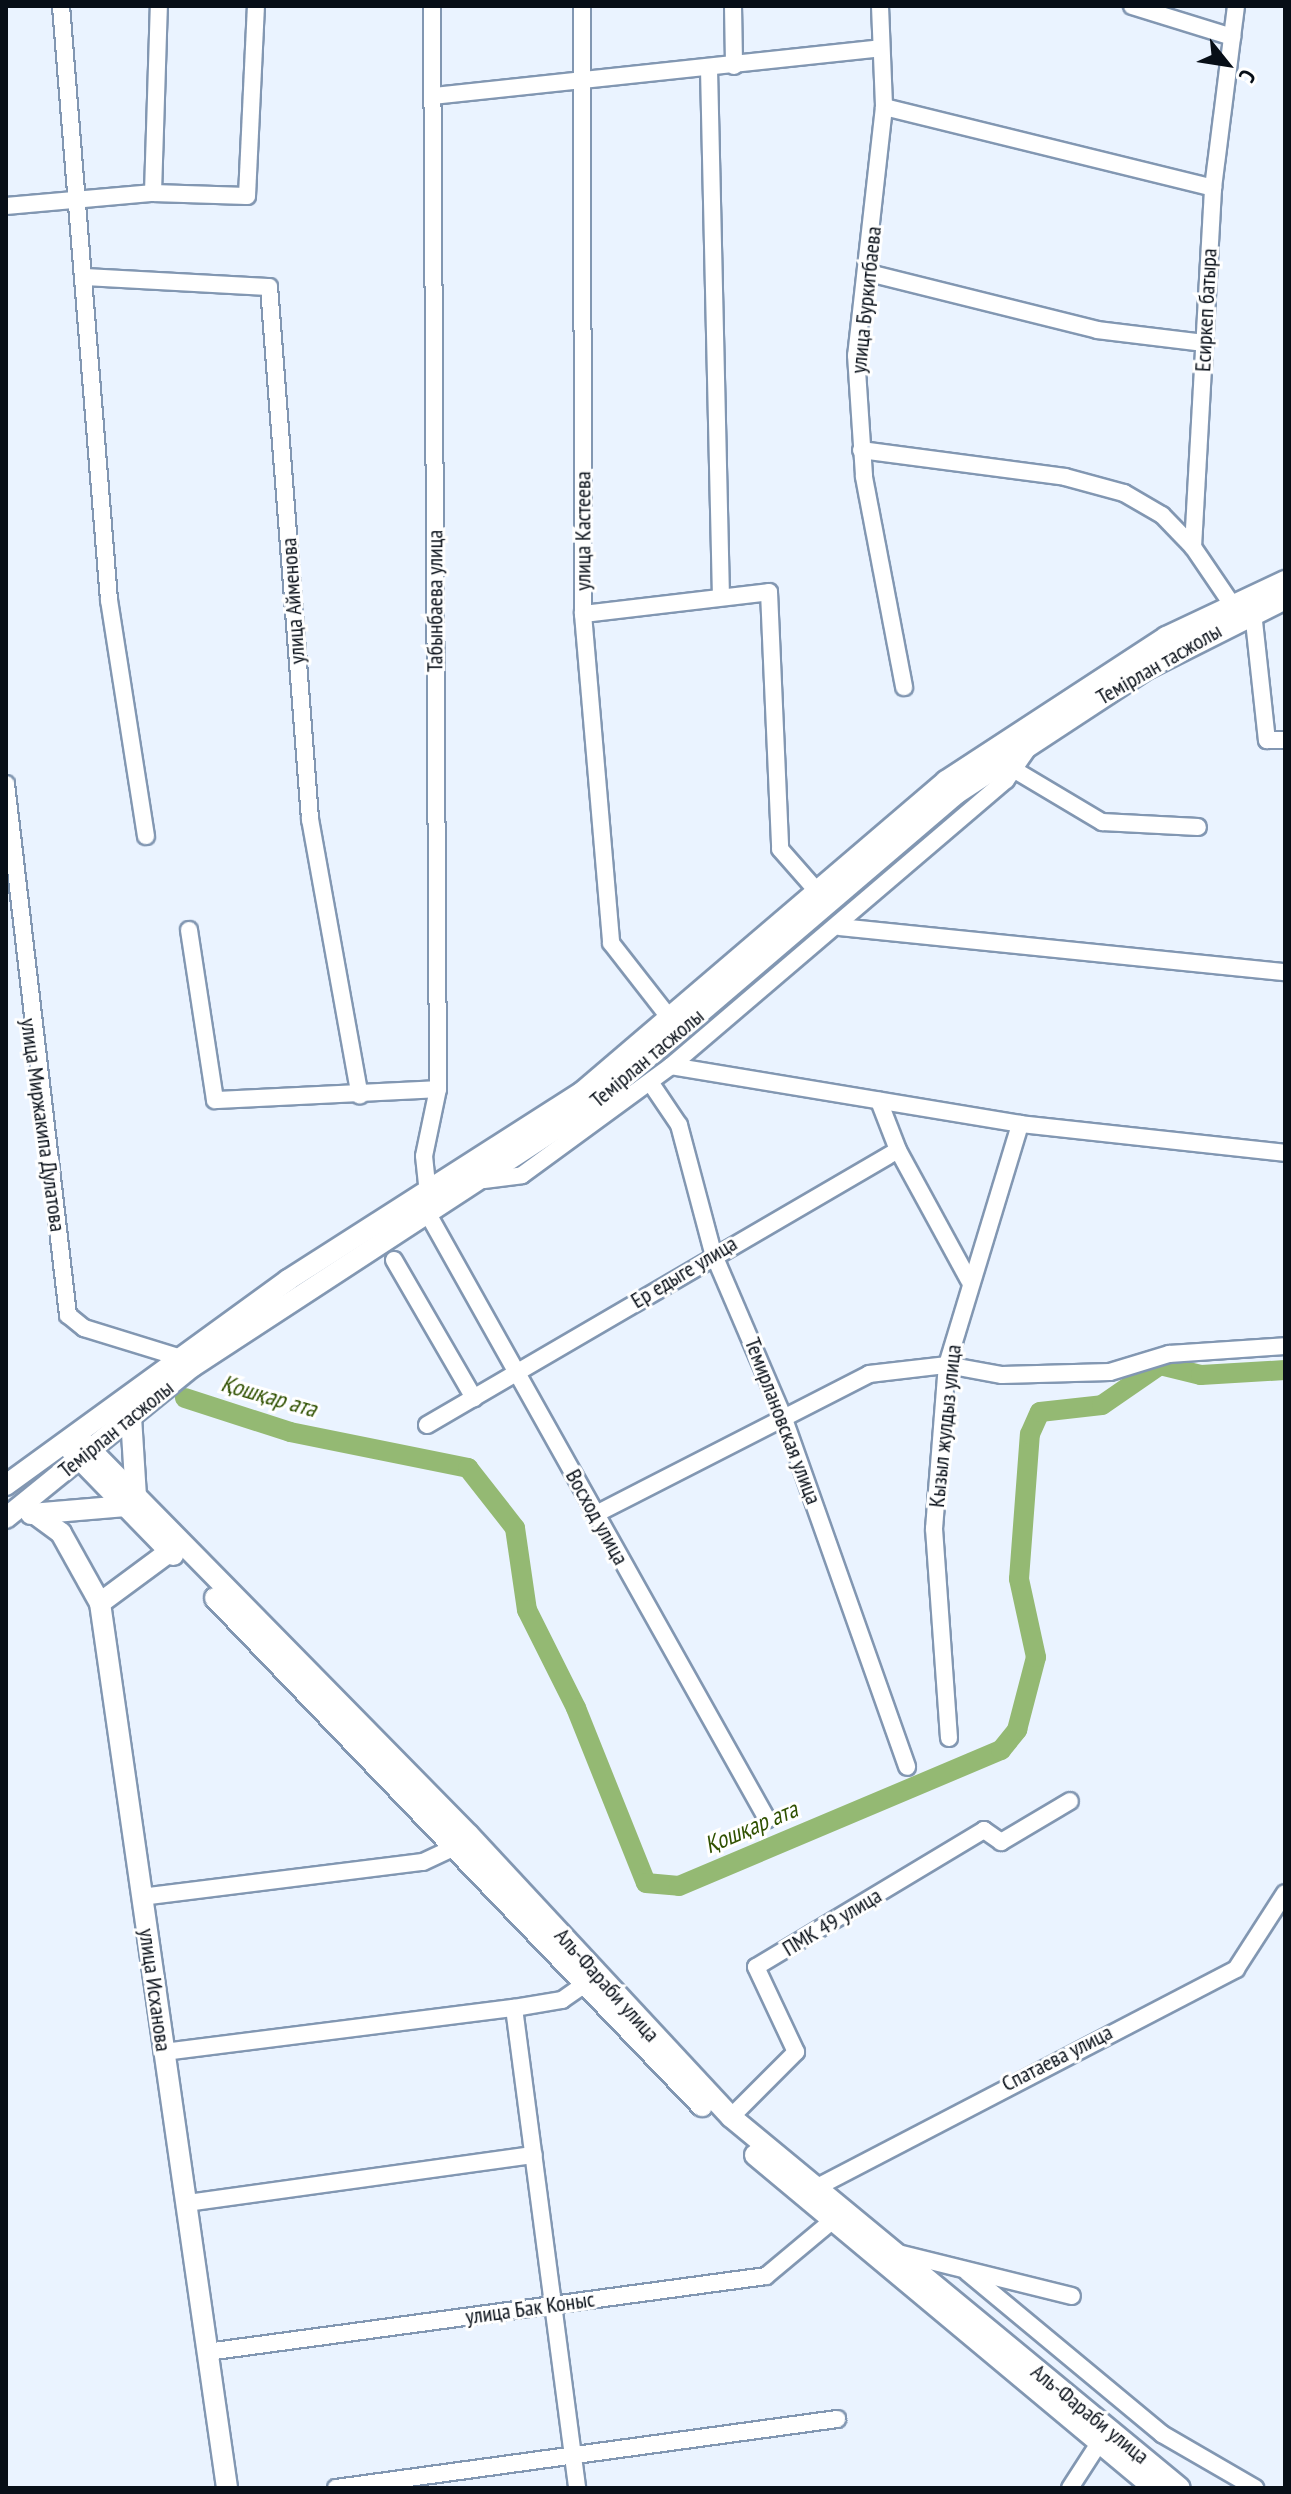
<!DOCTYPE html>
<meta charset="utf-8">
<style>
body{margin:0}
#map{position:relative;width:1291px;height:2494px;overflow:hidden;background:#eaf3ff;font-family:"PT Sans Narrow",sans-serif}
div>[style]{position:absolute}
.river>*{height:20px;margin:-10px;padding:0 10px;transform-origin:10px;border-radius:10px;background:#94b973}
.roads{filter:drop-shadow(2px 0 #8297b2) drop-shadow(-2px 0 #8297b2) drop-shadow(0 2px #8297b2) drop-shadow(0 -2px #8297b2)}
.minor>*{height:16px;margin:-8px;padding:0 8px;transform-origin:8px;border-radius:8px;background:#fff}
.major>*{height:20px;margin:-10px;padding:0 10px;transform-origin:10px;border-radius:10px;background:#fff}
span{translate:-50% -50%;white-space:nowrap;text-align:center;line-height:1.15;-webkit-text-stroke:6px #fff;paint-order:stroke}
.street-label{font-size:22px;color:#070e17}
.water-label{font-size:24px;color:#305101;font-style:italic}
.frame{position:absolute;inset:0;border:8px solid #070e17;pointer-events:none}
.north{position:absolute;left:1187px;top:24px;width:80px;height:80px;-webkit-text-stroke:6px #fff;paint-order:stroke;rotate:120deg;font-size:22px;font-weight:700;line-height:32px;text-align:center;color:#070e17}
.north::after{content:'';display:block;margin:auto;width:28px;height:36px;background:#070e17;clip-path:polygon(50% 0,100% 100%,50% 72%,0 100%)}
</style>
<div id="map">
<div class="river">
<i style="left:185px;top:1398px;width:110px;rotate:17.9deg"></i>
<i style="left:290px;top:1432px;width:182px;rotate:11.4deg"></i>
<i style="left:468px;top:1468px;width:76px;rotate:51.9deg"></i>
<i style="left:515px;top:1528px;width:83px;rotate:81.7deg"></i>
<i style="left:527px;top:1610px;width:110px;rotate:63.4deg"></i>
<i style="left:576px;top:1708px;width:188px;rotate:68.2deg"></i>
<i style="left:646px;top:1883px;width:33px;rotate:5deg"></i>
<i style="left:679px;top:1886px;width:350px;rotate:-22.9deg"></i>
<i style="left:1001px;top:1750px;width:26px;rotate:-51deg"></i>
<i style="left:1017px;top:1730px;width:75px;rotate:-75.4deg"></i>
<i style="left:1036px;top:1657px;width:80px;rotate:-102.3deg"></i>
<i style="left:1019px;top:1579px;width:145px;rotate:-85.7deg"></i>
<i style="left:1030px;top:1434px;width:24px;rotate:-66deg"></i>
<i style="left:1040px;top:1412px;width:62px;rotate:-6.4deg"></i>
<i style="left:1102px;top:1405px;width:70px;rotate:-34.6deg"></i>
<i style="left:1160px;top:1365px;width:42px;rotate:13.7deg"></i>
<i style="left:1201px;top:1375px;width:84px;rotate:-3.4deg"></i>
</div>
<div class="roads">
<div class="minor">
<i style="left:61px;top:6px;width:596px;rotate:85.38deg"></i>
<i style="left:109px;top:600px;width:239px;rotate:81.1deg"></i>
<i style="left:582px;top:6px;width:608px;rotate:89.91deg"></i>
<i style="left:583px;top:614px;width:330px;rotate:85.1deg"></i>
<i style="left:611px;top:943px;width:104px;rotate:52deg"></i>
<i style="left:733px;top:6px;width:60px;rotate:89deg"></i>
<i style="left:880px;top:6px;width:101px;rotate:87.7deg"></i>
<i style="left:884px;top:107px;width:250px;rotate:96.4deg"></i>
<i style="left:856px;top:355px;width:122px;rotate:86.2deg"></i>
<i style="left:864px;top:477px;width:214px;rotate:79.2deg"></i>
<i style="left:1132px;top:6px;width:105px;rotate:17.2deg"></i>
<i style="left:709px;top:69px;width:528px;rotate:88.7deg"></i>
<i style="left:433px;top:96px;width:449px;rotate:-6.1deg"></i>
<i style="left:884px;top:107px;width:339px;rotate:13.8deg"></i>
<i style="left:153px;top:193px;width:187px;rotate:-88.2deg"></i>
<i style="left:6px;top:206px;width:148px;rotate:-5.1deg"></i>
<i style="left:153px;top:193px;width:94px;rotate:1.8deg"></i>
<i style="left:247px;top:196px;width:190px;rotate:-87.3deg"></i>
<i style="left:869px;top:273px;width:235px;rotate:14deg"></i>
<i style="left:1097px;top:330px;width:108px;rotate:6.9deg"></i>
<i style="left:84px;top:277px;width:185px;rotate:3.1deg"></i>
<i style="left:269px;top:287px;width:534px;rotate:85.59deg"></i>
<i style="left:310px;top:819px;width:281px;rotate:79.8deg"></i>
<i style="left:861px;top:450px;width:206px;rotate:7.5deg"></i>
<i style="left:1065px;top:477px;width:61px;rotate:15.2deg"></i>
<i style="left:1124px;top:493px;width:44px;rotate:30.1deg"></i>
<i style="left:1162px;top:515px;width:45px;rotate:45.9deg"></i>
<i style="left:1231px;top:603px;width:68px;rotate:-124.2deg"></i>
<i style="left:1193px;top:547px;width:360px;rotate:-86.8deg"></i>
<i style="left:1213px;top:188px;width:183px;rotate:-82.8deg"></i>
<i style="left:1253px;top:612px;width:129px;rotate:83.8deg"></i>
<i style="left:1267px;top:740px;width:18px"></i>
<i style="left:583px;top:614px;width:187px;rotate:-6.7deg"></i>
<i style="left:769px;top:592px;width:257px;rotate:87.5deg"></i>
<i style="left:780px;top:849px;width:55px;rotate:48.7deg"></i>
<i style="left:1013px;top:769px;width:104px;rotate:30.8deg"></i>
<i style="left:1102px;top:822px;width:96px;rotate:3deg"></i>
<i style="left:6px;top:784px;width:535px;rotate:83.34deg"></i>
<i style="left:68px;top:1315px;width:21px;rotate:39deg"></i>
<i style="left:84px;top:1328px;width:98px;rotate:17.1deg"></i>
<i style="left:840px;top:927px;width:447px;rotate:5.8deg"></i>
<i style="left:189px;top:930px;width:172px;rotate:81.3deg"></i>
<i style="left:215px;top:1100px;width:223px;rotate:-2.8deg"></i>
<i style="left:671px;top:1066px;width:354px;rotate:9.4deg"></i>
<i style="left:1020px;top:1124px;width:267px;rotate:6.2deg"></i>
<i style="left:650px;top:1082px;width:52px;rotate:56deg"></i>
<i style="left:679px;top:1125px;width:132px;rotate:75.1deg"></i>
<i style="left:713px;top:1253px;width:181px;rotate:66.8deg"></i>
<i style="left:784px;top:1419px;width:369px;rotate:70.5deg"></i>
<i style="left:898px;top:1150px;width:148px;rotate:61.4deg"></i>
<i style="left:484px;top:1180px;width:38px;rotate:-7deg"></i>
<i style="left:522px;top:1175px;width:185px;rotate:-36.2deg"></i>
<i style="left:671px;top:1066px;width:440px;rotate:-40.5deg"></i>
<i style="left:1006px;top:780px;width:35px;rotate:-55deg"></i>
<i style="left:428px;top:1194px;width:38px;rotate:-96deg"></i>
<i style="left:424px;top:1156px;width:68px;rotate:-78.2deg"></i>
<i style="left:438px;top:1089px;width:1083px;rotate:-90.32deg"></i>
<i style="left:428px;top:1214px;width:694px;rotate:60.74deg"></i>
<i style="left:394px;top:1260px;width:160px;rotate:59.9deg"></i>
<i style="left:427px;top:1425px;width:545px;rotate:-30.28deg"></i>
<i style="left:898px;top:1150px;width:53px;rotate:-111.2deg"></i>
<i style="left:596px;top:1514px;width:307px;rotate:-27.1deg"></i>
<i style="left:869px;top:1374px;width:79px;rotate:-6.6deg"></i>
<i style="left:947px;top:1365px;width:56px;rotate:10.3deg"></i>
<i style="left:1002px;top:1375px;width:108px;rotate:-1.6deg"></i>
<i style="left:1110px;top:1372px;width:62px;rotate:-17deg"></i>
<i style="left:1169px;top:1354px;width:116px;rotate:-3.9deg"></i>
<i style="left:949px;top:1738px;width:210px;rotate:-94.1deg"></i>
<i style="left:934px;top:1529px;width:165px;rotate:-85.5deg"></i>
<i style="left:947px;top:1365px;width:252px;rotate:-73.1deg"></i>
<i style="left:141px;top:1897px;width:284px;rotate:-7.1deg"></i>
<i style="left:423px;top:1862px;width:40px;rotate:-25deg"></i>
<i style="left:514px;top:2008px;width:484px;rotate:82.5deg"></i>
<i style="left:164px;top:2052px;width:353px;rotate:-7.2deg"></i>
<i style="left:514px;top:2008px;width:49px;rotate:-9.5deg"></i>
<i style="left:562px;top:2000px;width:29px;rotate:-35deg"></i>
<i style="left:731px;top:2117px;width:92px;rotate:-45deg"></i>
<i style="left:796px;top:2052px;width:94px;rotate:-115.2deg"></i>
<i style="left:756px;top:1967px;width:266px;rotate:-31deg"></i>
<i style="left:984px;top:1830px;width:21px;rotate:35deg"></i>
<i style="left:1001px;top:1842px;width:80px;rotate:-30.7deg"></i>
<i style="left:806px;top:2193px;width:485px;rotate:-27.5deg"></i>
<i style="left:1236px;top:1969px;width:90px;rotate:-57.2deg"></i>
<i style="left:187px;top:2203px;width:350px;rotate:-7.9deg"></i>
<i style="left:898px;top:2253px;width:179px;rotate:13.9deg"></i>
<i style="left:967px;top:2272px;width:254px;rotate:39.7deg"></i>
<i style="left:1162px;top:2434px;width:108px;rotate:30.1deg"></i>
<i style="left:207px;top:2352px;width:564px;rotate:-7.74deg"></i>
<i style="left:766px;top:2276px;width:87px;rotate:-39.9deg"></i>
<i style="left:336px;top:2488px;width:506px;rotate:-7.84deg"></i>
<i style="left:1070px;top:2488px;width:64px;rotate:-57.1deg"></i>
</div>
<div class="major">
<i style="left:131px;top:1417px;width:79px;rotate:86.4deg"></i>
<i style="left:82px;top:1441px;width:552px;rotate:45.51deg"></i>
<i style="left:469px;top:1835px;width:385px;rotate:47.1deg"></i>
<i style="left:731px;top:2117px;width:582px;rotate:39.57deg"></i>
<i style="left:70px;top:1449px;width:148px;rotate:45.8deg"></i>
<i style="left:6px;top:1485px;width:349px;rotate:-36deg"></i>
<i style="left:288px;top:1280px;width:349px;rotate:-32.6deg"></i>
<i style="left:582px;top:1092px;width:479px;rotate:-40.5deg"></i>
<i style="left:946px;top:781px;width:263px;rotate:-33.2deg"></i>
<i style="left:1166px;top:637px;width:132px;rotate:-25.2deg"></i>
<i style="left:31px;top:1514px;width:95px;rotate:-4.8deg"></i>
<i style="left:35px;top:1514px;width:32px;rotate:36deg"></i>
<i style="left:61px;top:1533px;width:80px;rotate:60.9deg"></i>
<i style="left:100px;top:1603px;width:894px;rotate:81.83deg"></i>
<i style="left:6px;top:1518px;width:240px;rotate:-39.1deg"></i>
<i style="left:192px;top:1367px;width:478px;rotate:-33.2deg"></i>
<i style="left:592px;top:1105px;width:479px;rotate:-40.5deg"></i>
<i style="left:956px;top:794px;width:230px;rotate:-33.3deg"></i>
<i style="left:1148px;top:668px;width:153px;rotate:-26.7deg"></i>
<i style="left:215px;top:1598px;width:704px;rotate:46.21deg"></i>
<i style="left:100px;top:1603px;width:86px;rotate:-36.5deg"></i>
<i style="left:755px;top:2155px;width:520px;rotate:39.85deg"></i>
</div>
</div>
<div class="street-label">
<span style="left:866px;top:300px;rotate:-84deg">улица Буркитбаева</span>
<span style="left:1206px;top:310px;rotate:-87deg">Есиркеп батыра</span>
<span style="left:583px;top:531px;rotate:-90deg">улица Кастеева</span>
<span style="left:293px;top:601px;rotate:-94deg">улица Айменова</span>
<span style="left:435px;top:601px;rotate:-90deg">Табынбаева улица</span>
<span style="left:1159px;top:664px;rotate:-30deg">Темірлан тасжолы</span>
<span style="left:647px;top:1058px;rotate:-40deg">Темірлан тасжолы</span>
<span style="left:43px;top:1125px;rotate:82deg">улица Миржакипа Дулатова</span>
<span style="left:684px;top:1272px;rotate:-31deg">Ер едыге улица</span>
<span style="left:783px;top:1421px;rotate:69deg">Темирлановская улица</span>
<span style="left:945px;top:1426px;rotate:-84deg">Кызыл жулдыз улица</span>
<span style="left:116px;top:1429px;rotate:-39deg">Темірлан тасжолы</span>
<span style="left:597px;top:1517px;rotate:61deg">Восход улица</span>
<span style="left:832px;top:1922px;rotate:-31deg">ПМК 49 улица</span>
<span style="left:607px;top:1985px;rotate:48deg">Аль-Фараби улица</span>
<span style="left:155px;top:1990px;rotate:82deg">улица Исханова</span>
<span style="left:1057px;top:2058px;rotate:-27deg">Спатаева улица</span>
<span style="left:530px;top:2308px;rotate:-8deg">улица Бак Коныс</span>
<span style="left:1090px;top:2414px;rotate:39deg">Аль-Фараби улица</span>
</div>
<div class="water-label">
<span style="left:269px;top:1396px;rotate:16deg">Қошқар ата</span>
<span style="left:751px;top:1827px;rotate:-23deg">Қошқар ата</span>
</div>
<div class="frame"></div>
<div class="north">С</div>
</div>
